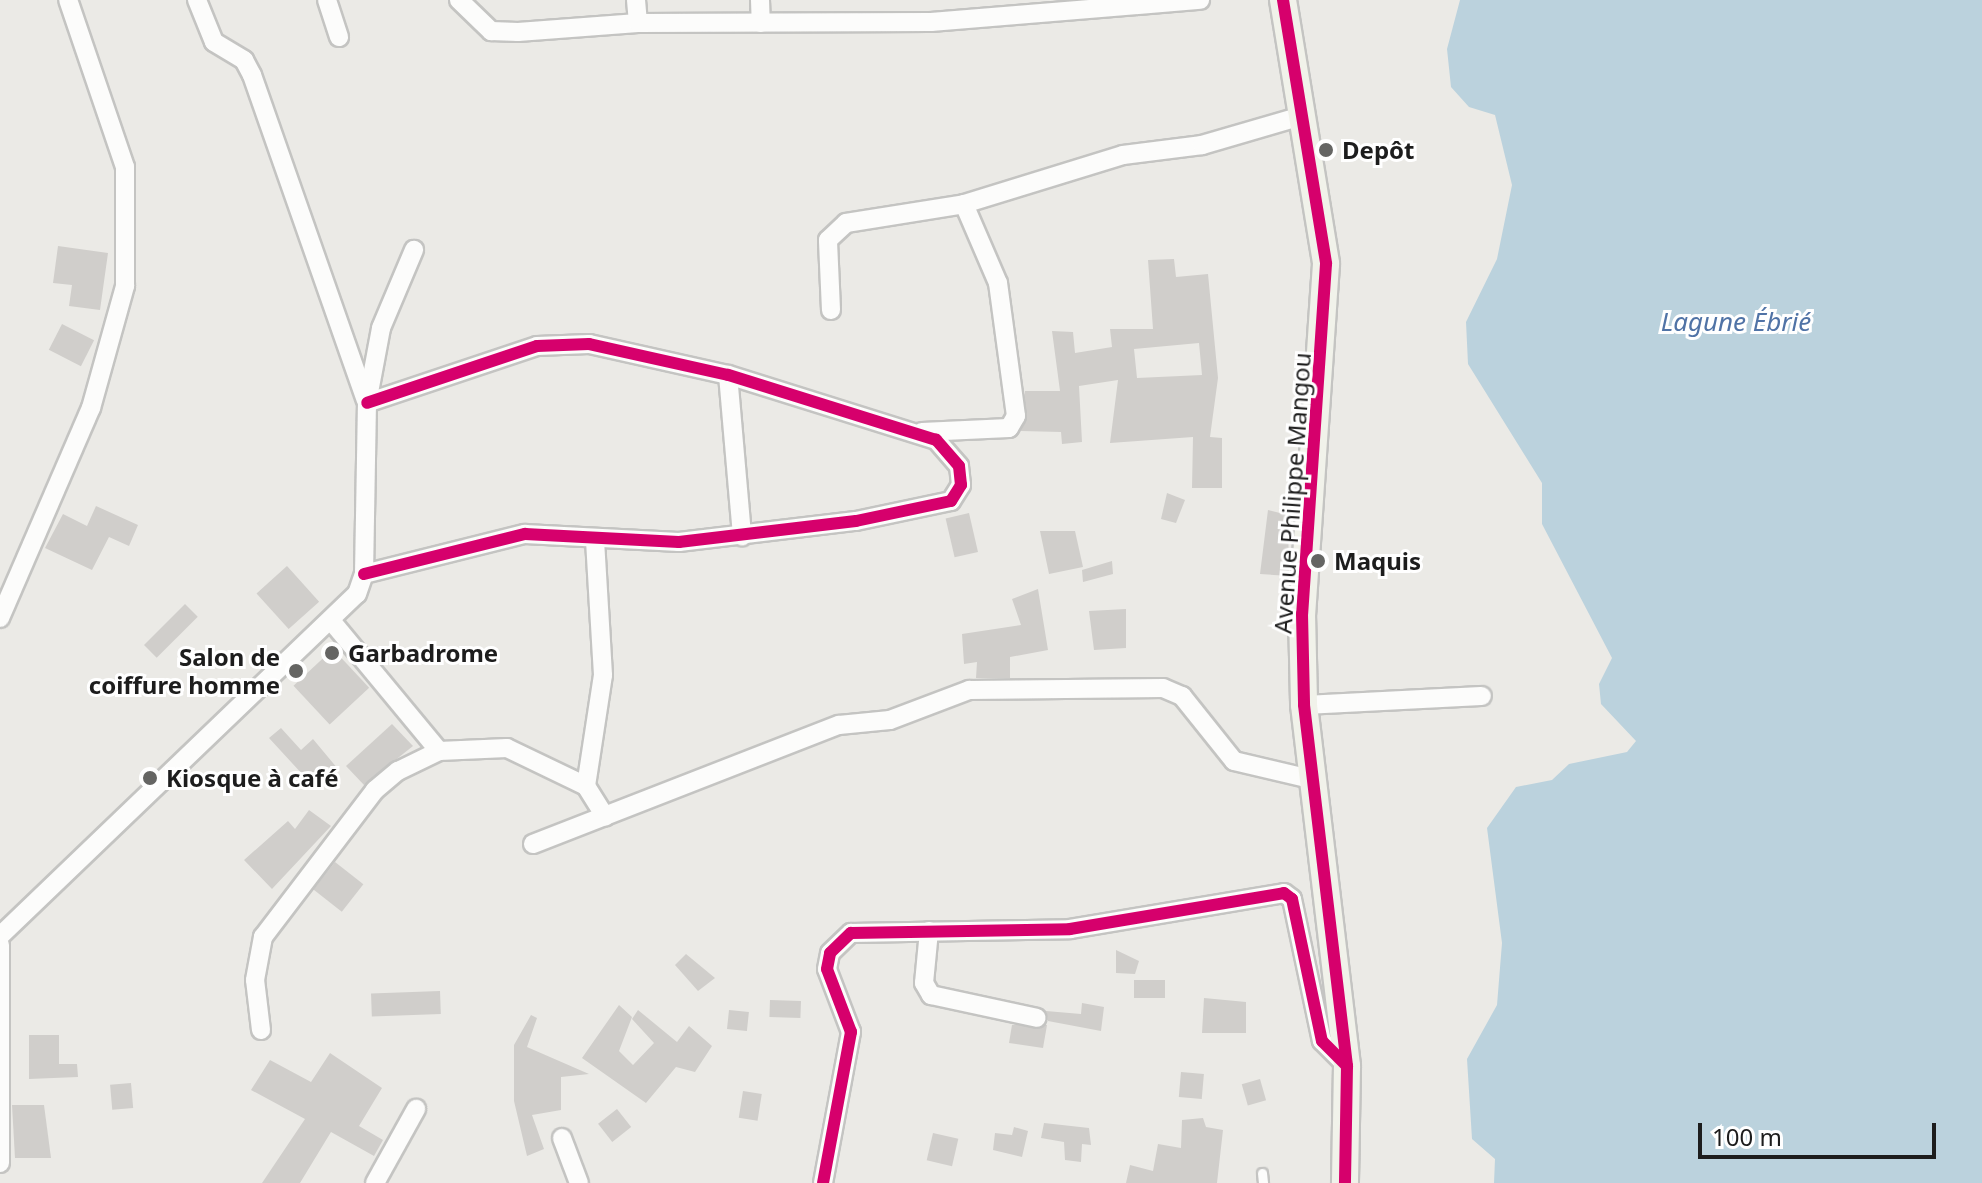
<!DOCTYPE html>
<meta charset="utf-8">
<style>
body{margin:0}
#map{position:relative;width:1982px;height:1183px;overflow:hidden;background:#ebeae6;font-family:"Noto Sans",sans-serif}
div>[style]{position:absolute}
.water>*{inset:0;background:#bbd2dd}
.building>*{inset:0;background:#d0cecb;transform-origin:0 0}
.roads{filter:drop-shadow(2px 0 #c4c4c2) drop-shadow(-2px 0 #c4c4c2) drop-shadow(0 2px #c4c4c2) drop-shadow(0 -2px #c4c4c2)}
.lane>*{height:9px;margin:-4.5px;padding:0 4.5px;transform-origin:4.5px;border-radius:4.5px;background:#fcfcfb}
.street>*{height:18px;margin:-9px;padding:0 9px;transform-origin:9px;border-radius:9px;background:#fcfcfb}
.secondary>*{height:26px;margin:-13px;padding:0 13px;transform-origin:13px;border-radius:13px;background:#f1f2ea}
.cycleway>*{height:12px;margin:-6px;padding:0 6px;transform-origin:6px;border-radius:6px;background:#d6006c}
.dots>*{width:22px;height:22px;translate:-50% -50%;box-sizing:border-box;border:4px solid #fff;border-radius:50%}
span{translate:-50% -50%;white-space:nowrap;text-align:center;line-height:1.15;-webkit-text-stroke:6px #fff;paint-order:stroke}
.poi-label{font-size:24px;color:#1d1d1d;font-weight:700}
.left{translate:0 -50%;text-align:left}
.right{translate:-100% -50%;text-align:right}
.street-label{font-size:24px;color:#1d1d1d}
.water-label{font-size:26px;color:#5073a6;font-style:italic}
.scale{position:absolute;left:1698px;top:1123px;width:238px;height:36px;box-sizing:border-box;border:4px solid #1d1d1d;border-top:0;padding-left:10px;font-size:24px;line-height:28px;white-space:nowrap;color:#1d1d1d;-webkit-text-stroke:6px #fff;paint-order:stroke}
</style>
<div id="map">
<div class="water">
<i style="clip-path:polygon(1460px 0,1982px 0,1982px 1183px,1494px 1183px,1495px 1159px,1472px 1139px,1467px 1059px,1497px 1005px,1502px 943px,1487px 828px,1516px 787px,1552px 780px,1569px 764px,1627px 752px,1636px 741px,1601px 704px,1599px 684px,1612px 658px,1542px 524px,1542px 483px,1468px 364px,1466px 322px,1497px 259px,1512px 185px,1495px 115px,1469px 107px,1451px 87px,1447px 49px)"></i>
</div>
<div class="building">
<i style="clip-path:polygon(58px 246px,108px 253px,100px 310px,69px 306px,72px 285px,53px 283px)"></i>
<i style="clip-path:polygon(evenodd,1174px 259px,1176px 277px,1208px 274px,1218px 378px,1210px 437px,1222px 438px,1222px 488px,1192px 488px,1193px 437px,1110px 443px,1118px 380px,1079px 386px,1082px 442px,1062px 444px,1061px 432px,1021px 431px,1025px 391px,1060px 391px,1052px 331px,1073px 332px,1075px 353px,1112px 347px,1110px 329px,1153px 329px,1148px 260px,1174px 259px,1199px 343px,1202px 375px,1137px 378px,1134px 349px,1199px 343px)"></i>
<i style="left:62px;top:324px;width:36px;height:29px;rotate:27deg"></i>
<i style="clip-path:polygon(1167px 493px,1185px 500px,1176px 523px,1161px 519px)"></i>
<i style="clip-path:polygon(96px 506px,138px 525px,129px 546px,109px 537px,92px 570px,45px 548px,63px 514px,87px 526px)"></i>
<i style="clip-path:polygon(1268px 510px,1288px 515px,1289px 576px,1260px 574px)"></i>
<i style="left:969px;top:513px;width:40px;height:24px;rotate:77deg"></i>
<i style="clip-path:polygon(1040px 531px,1075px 531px,1083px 567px,1049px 574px)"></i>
<i style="clip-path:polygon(1112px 561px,1113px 574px,1083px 582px,1082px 570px)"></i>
<i style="left:287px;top:566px;width:48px;height:41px;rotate:48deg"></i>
<i style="clip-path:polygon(1038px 589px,1048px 650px,1010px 657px,1010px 678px,976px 678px,977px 662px,964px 664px,962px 634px,1021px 625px,1012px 599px)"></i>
<i style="left:185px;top:604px;width:18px;height:58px;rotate:45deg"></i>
<i style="clip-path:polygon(1126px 609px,1126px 648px,1094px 650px,1089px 611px)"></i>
<i style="left:333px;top:649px;width:53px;height:54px;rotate:47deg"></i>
<i style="clip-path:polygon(392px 724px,413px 746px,364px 785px,346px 766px)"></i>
<i style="clip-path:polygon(281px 728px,301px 750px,313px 739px,338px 769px,315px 788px,269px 738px)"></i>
<i style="clip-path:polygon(309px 810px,331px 826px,272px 889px,244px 860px,288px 821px,295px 829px)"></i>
<i style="left:335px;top:862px;width:36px;height:35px;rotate:38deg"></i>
<i style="clip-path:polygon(1116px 950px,1139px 961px,1135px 974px,1116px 973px)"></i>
<i style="clip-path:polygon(686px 954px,715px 978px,698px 991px,675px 965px)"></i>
<i style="left:1134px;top:980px;width:31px;height:18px"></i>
<i style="left:440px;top:991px;width:23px;height:69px;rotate:88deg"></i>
<i style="clip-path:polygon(1204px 998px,1246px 1002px,1246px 1033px,1202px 1033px)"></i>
<i style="left:770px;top:1000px;width:31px;height:17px;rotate:2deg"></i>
<i style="clip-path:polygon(1082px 1003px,1104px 1007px,1101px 1031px,1048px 1021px,1046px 1011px,1081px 1014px)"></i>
<i style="clip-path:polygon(619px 1005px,632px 1017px,619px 1051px,633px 1065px,654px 1043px,632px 1019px,638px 1010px,677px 1042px,689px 1026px,712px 1046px,695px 1072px,676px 1067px,646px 1103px,582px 1058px)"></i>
<i style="left:729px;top:1010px;width:20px;height:19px;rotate:6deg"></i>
<i style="clip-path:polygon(531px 1015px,537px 1018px,527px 1047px,589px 1074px,561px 1077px,561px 1110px,532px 1115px,544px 1149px,527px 1156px,514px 1101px,514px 1045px)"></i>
<i style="clip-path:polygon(1012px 1025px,1047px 1025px,1043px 1048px,1009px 1043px)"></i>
<i style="clip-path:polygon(29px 1035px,59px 1035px,59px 1064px,77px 1064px,78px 1077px,29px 1079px)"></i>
<i style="clip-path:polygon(330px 1053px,382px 1088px,359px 1126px,383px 1140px,374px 1156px,331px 1132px,300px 1183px,262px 1183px,305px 1119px,251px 1090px,270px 1060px,311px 1082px)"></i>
<i style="left:1181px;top:1072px;width:23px;height:25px;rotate:5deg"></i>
<i style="left:1260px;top:1079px;width:22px;height:19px;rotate:74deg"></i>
<i style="left:131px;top:1083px;width:25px;height:21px;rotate:85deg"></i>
<i style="left:743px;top:1091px;width:19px;height:27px;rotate:9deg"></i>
<i style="clip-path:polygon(12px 1105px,44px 1105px,51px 1158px,15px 1158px)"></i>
<i style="left:617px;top:1109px;width:23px;height:24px;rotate:52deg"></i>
<i style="clip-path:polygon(1203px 1118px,1206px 1127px,1223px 1130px,1217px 1183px,1126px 1183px,1130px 1165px,1153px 1171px,1158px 1144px,1181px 1148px,1182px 1120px)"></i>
<i style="clip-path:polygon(1044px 1123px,1089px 1128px,1091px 1145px,1082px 1144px,1081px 1162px,1065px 1160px,1064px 1142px,1041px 1138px)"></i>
<i style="clip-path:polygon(1014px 1127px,1028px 1131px,1022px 1157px,993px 1150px,995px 1133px,1012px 1135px)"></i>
<i style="left:933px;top:1133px;width:26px;height:28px;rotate:13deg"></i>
</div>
<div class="roads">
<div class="lane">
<i style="left:1262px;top:1173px;width:10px;rotate:84deg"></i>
</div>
<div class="street">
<i style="left:197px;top:0;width:45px;rotate:68deg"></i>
<i style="left:214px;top:42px;width:35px;rotate:31deg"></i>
<i style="left:244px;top:60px;width:17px;rotate:62deg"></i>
<i style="left:252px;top:75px;width:344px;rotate:70.7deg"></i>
<i style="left:327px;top:0;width:39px;rotate:72deg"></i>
<i style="left:459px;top:0;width:45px;rotate:44.1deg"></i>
<i style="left:491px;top:31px;width:27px;rotate:2deg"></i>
<i style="left:518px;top:32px;width:120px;rotate:-4.3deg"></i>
<i style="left:638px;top:23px;width:293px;rotate:-0.2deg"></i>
<i style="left:931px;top:22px;width:270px;rotate:-4.7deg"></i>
<i style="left:636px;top:0;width:23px;rotate:85deg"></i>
<i style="left:760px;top:0;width:23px;rotate:88deg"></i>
<i style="left:831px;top:310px;width:70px;rotate:-92.5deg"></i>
<i style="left:828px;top:240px;width:25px;rotate:-43deg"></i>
<i style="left:846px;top:223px;width:120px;rotate:-9.1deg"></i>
<i style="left:964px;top:204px;width:166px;rotate:-17.1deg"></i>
<i style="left:1123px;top:155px;width:80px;rotate:-7.2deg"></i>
<i style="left:1202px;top:145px;width:104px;rotate:-16.2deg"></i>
<i style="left:728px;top:375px;width:162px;rotate:85deg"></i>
<i style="left:922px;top:432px;width:87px;rotate:-2.6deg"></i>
<i style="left:1009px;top:428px;width:14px;rotate:-60deg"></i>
<i style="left:1016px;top:416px;width:134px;rotate:-97.7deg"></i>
<i style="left:998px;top:283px;width:86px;rotate:-113.3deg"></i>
<i style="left:364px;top:574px;width:166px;rotate:-14deg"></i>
<i style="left:525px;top:534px;width:154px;rotate:3deg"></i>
<i style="left:679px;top:542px;width:178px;rotate:-6.8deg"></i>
<i style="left:856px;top:521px;width:97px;rotate:-11.9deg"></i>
<i style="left:951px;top:501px;width:19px;rotate:-58deg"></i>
<i style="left:961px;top:485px;width:19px;rotate:-96deg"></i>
<i style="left:959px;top:466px;width:35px;rotate:-131deg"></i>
<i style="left:936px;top:440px;width:218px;rotate:-162.6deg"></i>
<i style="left:728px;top:375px;width:142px;rotate:-167.4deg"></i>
<i style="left:589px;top:344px;width:52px;rotate:177.8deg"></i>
<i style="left:537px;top:346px;width:179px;rotate:161.5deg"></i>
<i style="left:0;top:618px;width:229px;rotate:-66.6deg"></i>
<i style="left:91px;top:408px;width:127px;rotate:-74.4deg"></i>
<i style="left:125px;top:286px;width:119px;rotate:-90deg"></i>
<i style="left:125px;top:167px;width:176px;rotate:-108.8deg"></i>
<i style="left:333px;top:623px;width:166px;rotate:50.4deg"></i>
<i style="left:1304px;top:705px;width:178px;rotate:-2.9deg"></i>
<i style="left:586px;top:786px;width:112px;rotate:-81.3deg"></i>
<i style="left:603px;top:675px;width:136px;rotate:-93.4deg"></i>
<i style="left:533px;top:844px;width:328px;rotate:-21.3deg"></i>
<i style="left:839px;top:725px;width:51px;rotate:-5.6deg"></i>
<i style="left:890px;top:720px;width:85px;rotate:-20.8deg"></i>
<i style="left:969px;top:690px;width:194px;rotate:-0.6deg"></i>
<i style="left:1163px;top:688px;width:21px;rotate:23deg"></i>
<i style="left:1182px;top:696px;width:83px;rotate:51.3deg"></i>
<i style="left:1234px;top:761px;width:83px;rotate:13.2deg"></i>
<i style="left:929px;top:931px;width:52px;rotate:95.5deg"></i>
<i style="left:924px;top:983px;width:14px;rotate:60deg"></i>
<i style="left:931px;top:995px;width:108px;rotate:12.2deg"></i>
<i style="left:0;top:936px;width:494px;rotate:-43.8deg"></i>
<i style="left:357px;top:594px;width:21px;rotate:-71deg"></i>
<i style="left:364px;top:574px;width:171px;rotate:-89deg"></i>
<i style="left:367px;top:403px;width:76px;rotate:-79.4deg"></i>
<i style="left:381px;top:328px;width:85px;rotate:-67.1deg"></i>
<i style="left:0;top:945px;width:218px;rotate:90deg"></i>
<i style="left:261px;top:1030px;width:50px;rotate:-96.8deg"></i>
<i style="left:255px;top:980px;width:44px;rotate:-79.5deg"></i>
<i style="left:263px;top:937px;width:185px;rotate:-52.7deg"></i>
<i style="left:375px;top:790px;width:30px;rotate:-40deg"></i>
<i style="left:398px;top:771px;width:46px;rotate:-26deg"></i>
<i style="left:439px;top:751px;width:68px;rotate:-2.5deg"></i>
<i style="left:507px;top:748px;width:88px;rotate:25.7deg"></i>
<i style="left:586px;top:786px;width:36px;rotate:58deg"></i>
<i style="left:562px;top:1138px;width:48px;rotate:69.3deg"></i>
<i style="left:375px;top:1183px;width:85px;rotate:-61deg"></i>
<i style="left:823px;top:1183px;width:154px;rotate:-79.5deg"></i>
<i style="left:851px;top:1032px;width:67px;rotate:-110.9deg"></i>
<i style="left:827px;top:969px;width:16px;rotate:-79deg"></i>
<i style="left:830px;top:953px;width:29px;rotate:-44deg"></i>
<i style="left:851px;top:933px;width:219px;rotate:-1deg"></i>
<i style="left:1070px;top:929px;width:217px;rotate:-9.5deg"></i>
<i style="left:1284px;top:893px;width:10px;rotate:37deg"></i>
<i style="left:1292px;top:899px;width:145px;rotate:78.1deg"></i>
<i style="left:1322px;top:1041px;width:35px;rotate:45deg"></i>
</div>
<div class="secondary">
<i style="left:1283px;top:0;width:267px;rotate:80.7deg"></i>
<i style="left:1326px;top:264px;width:351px;rotate:93.9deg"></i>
<i style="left:1302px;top:614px;width:91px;rotate:88.7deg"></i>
<i style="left:1304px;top:705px;width:364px;rotate:83.2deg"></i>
<i style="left:1347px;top:1066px;width:117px;rotate:91deg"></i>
</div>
</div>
<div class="cycleway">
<i style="left:1283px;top:0;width:267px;rotate:80.7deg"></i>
<i style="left:1326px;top:264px;width:351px;rotate:93.9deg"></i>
<i style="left:1302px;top:614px;width:91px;rotate:88.7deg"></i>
<i style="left:1304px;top:705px;width:364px;rotate:83.2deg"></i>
<i style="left:1347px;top:1066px;width:117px;rotate:91deg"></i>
<i style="left:364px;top:574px;width:166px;rotate:-14deg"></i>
<i style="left:525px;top:534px;width:154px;rotate:3deg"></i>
<i style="left:679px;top:542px;width:178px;rotate:-6.8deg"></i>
<i style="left:856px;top:521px;width:97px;rotate:-11.9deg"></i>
<i style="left:951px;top:501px;width:19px;rotate:-58deg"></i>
<i style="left:961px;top:485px;width:19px;rotate:-96deg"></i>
<i style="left:959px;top:466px;width:35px;rotate:-131deg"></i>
<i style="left:936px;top:440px;width:218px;rotate:-162.6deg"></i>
<i style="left:728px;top:375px;width:142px;rotate:-167.4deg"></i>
<i style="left:589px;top:344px;width:52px;rotate:177.8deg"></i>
<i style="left:537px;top:346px;width:179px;rotate:161.5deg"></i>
<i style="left:823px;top:1183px;width:154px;rotate:-79.5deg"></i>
<i style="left:851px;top:1032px;width:67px;rotate:-110.9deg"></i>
<i style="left:827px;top:969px;width:16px;rotate:-79deg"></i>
<i style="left:830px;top:953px;width:29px;rotate:-44deg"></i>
<i style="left:851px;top:933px;width:219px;rotate:-1deg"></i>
<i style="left:1070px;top:929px;width:217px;rotate:-9.5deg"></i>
<i style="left:1284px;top:893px;width:10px;rotate:37deg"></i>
<i style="left:1292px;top:899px;width:145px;rotate:78.1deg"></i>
<i style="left:1322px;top:1041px;width:35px;rotate:45deg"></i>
</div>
<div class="dots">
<i style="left:1326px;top:150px;background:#656563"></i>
<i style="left:1318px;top:561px;background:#656563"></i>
<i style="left:332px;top:653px;background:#656563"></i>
<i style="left:296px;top:671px;background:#656563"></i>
<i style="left:150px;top:778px;background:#656563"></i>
</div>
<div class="poi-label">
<span class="left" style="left:1342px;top:150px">Depôt</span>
<span class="left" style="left:1334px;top:561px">Maquis</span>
<span class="left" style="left:348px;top:653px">Garbadrome</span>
<span class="right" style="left:280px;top:671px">Salon de<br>coiffure homme</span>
<span class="left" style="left:166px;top:778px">Kiosque à café</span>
</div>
<div class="street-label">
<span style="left:1292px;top:493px;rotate:-86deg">Avenue Philippe Mangou</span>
</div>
<div class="water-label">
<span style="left:1736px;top:322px">Lagune Ébrié</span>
</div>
<div class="scale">100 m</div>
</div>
